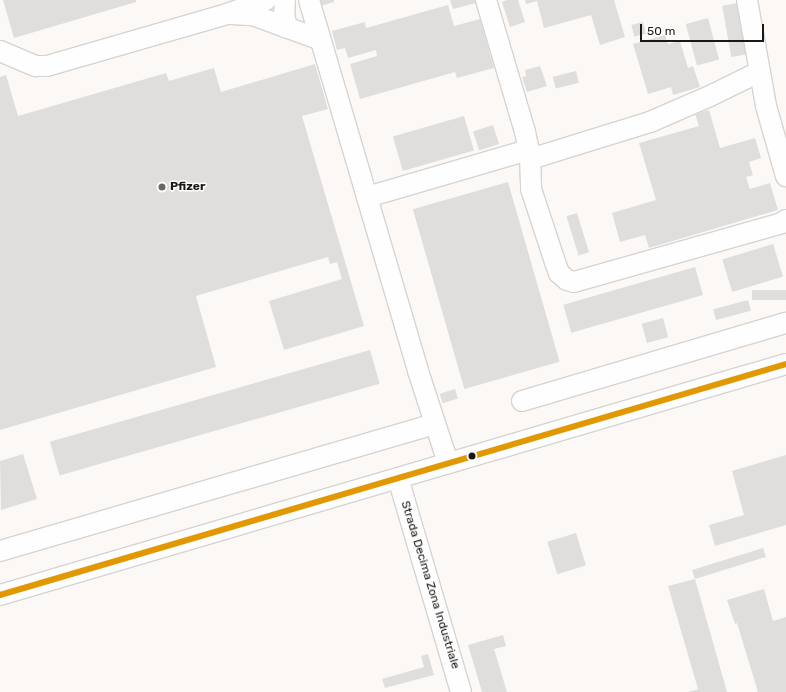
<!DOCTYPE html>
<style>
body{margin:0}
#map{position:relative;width:786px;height:692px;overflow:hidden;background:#fbf8f6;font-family:Rubik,sans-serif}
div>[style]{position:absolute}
.building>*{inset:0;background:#e0dedc;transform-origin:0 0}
.roads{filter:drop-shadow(1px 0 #d6d4d2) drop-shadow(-1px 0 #d6d4d2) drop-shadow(0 1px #d6d4d2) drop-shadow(0 -1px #d6d4d2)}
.minor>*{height:20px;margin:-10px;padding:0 10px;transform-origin:10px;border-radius:10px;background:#fefefe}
.bus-1>*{height:6px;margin:-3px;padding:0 3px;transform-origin:3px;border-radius:3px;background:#e19802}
.dots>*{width:11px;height:11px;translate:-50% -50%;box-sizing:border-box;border:2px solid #fff;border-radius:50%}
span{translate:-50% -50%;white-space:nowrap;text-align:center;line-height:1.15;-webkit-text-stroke:3px #fff;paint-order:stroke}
.poi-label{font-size:12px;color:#1a1816;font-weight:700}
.left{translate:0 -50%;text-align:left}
.street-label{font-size:12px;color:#1a1816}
.scale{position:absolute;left:640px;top:24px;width:124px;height:18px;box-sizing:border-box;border:2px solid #1a1816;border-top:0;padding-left:5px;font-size:12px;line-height:14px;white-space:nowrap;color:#1a1816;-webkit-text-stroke:3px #fff;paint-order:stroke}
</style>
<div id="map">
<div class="building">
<i style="clip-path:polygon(3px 0,136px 0,136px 2px,14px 38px)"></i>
<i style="clip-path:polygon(318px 0,334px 0,334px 2px,320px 6px)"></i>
<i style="clip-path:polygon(450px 0,475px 0,476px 3px,453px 9px)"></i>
<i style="clip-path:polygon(507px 0,518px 0,525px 22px,510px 27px,502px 2px)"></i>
<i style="clip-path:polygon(525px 0,614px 0,625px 37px,600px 45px,591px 15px,544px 28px,537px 1px,526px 4px)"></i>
<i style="left:738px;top:3px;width:52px;height:16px;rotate:80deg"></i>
<i style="clip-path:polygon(448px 5px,454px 26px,480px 19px,494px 68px,457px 78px,455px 72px,360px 99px,350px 64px,377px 56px,376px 50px,348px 58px,345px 48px,337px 50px,332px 31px,365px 22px,366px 28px)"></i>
<i style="left:708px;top:18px;width:43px;height:23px;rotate:75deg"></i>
<i style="left:643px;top:22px;width:12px;height:12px;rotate:76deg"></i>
<i style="clip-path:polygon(665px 35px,668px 44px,680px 41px,688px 68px,693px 66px,700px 87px,673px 95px,671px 87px,648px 94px,633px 44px)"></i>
<i style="clip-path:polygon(315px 64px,328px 109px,302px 116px,364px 326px,284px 350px,269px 301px,342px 279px,337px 262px,330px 264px,328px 257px,196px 296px,216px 367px,0 430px,0 77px,6px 75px,18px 116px,166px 73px,169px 81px,214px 68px,221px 92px)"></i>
<i style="clip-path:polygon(540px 66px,547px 86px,527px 92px,522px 77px,526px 76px,525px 70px)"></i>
<i style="left:576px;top:71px;width:12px;height:24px;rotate:76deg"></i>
<i style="clip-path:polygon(709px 110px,720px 148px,755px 138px,761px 158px,749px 162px,753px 175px,746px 177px,750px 189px,770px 183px,778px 210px,649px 248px,645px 235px,620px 242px,612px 213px,656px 200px,639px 143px,699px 126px,695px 114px)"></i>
<i style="left:464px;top:116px;width:36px;height:74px;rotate:74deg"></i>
<i style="left:493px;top:125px;width:20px;height:21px;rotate:72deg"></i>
<i style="left:508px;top:182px;width:187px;height:99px;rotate:74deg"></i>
<i style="left:577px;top:213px;width:41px;height:11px;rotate:73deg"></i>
<i style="left:773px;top:244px;width:34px;height:53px;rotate:73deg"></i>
<i style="left:695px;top:267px;width:29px;height:137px;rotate:74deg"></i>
<i style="left:786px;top:290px;width:10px;height:34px;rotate:90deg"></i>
<i style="left:748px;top:300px;width:11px;height:36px;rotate:75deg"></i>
<i style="left:663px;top:318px;width:20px;height:22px;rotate:75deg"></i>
<i style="left:370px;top:350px;width:35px;height:333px;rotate:74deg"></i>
<i style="left:455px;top:389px;width:10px;height:16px;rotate:73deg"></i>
<i style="clip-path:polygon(23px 454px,37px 499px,1px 510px,0 461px)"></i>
<i style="clip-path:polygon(786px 455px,786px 525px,715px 546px,709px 525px,744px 515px,732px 471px)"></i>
<i style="left:576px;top:533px;width:34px;height:30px;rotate:73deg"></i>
<i style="clip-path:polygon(763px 548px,766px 557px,695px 579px,727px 692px,688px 692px,698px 689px,668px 586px,695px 579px,692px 570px)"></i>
<i style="clip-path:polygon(764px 589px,773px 621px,786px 617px,786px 692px,758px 692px,737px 623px,735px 624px,727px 600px)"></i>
<i style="clip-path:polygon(503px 635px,506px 646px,494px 649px,507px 692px,482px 692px,468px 645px)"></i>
<i style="clip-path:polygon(428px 654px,434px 675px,385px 688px,382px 679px,424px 667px,421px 656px)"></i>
</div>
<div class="roads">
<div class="minor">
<i style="left:285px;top:0;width:13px;rotate:94deg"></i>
<i style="left:284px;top:13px;width:15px;rotate:79deg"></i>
<i style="left:309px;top:0;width:387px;rotate:73.6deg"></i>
<i style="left:418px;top:371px;width:97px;rotate:71.9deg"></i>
<i style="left:486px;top:0;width:138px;rotate:73.5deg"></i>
<i style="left:525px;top:132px;width:25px;rotate:78deg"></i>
<i style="left:530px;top:156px;width:33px;rotate:88deg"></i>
<i style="left:531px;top:189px;width:77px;rotate:71.8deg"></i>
<i style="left:555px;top:262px;width:12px;rotate:70deg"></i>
<i style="left:559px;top:273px;width:11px;rotate:41deg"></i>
<i style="left:567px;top:280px;width:7px;rotate:16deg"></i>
<i style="left:574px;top:282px;width:216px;rotate:-15.8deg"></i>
<i style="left:782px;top:223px;width:5px;rotate:-37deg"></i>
<i style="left:747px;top:0;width:108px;rotate:79.8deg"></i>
<i style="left:766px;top:106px;width:73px;rotate:74.1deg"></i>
<i style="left:231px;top:14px;width:22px;rotate:3deg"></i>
<i style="left:253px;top:15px;width:72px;rotate:20.2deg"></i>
<i style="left:0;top:51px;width:39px;rotate:23deg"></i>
<i style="left:36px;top:66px;width:11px"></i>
<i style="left:47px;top:66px;width:187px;rotate:-16.1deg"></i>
<i style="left:227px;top:14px;width:41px;rotate:-19.7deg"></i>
<i style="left:530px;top:156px;width:10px"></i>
<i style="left:540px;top:156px;width:115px;rotate:-17.2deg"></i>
<i style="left:650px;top:122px;width:65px;rotate:-23.4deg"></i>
<i style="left:710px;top:96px;width:55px;rotate:-26.1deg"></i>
<i style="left:367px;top:197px;width:168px;rotate:-16.3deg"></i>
<i style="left:522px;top:401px;width:275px;rotate:-16.5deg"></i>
<i style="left:398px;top:478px;width:223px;rotate:73.6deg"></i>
<i style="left:0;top:551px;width:453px;rotate:-16.3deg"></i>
<i style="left:0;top:595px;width:819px;rotate:-16.38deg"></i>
</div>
</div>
<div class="bus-1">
<i style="left:0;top:595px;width:819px;rotate:-16.38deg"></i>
</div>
<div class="dots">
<i style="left:162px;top:187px;background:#696664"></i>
<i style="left:472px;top:456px;background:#1a1816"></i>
</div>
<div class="poi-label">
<span class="left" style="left:170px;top:187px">Pfizer</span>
</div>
<div class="street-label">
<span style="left:430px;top:585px;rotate:73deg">Strada Decima Zona Industriale</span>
</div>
<div class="scale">50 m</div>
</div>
